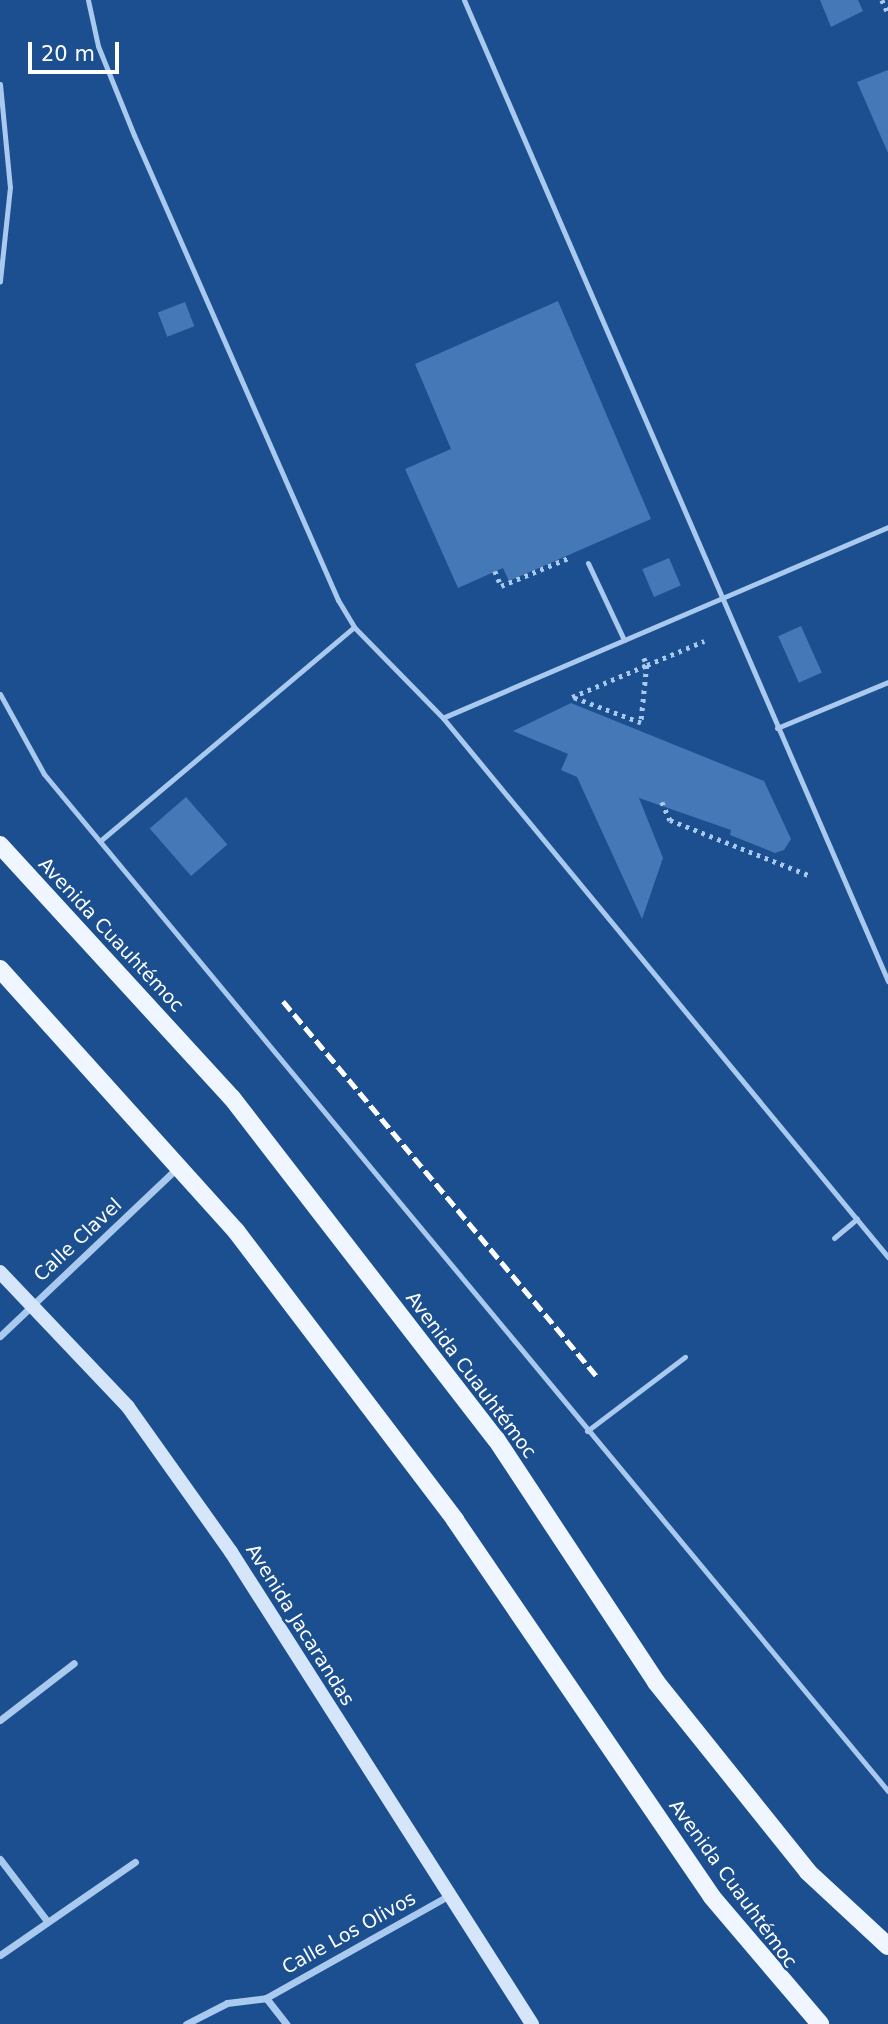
<!DOCTYPE html>
<meta charset="utf-8">
<style>
body{margin:0}
#map{position:relative;width:888px;height:2024px;overflow:hidden;background:#1b4f8f;font-family:"DejaVu Sans",sans-serif}
div>[style]{position:absolute}
.building>*{inset:0;background:#4478b7;transform-origin:0 0}
.path>*{height:4.5px;margin-top:-2.25px;transform-origin:0;background:repeating-linear-gradient(90deg,#a9c9ee 0 3.5px,transparent 0 8.5px)}
.lane>*{height:5px;margin:-2.5px;padding:0 2.5px;transform-origin:2.5px;border-radius:2.5px;background:#a9c9ee}
.street>*{height:7px;margin:-3.5px;padding:0 3.5px;transform-origin:3.5px;border-radius:3.5px;background:#a9c9ee}
.secondary>*{height:14px;margin:-7px;padding:0 7px;transform-origin:7px;border-radius:7px;background:#d6e6fa}
.primary>*{height:18px;margin:-9px;padding:0 9px;transform-origin:9px;border-radius:9px;background:#f0f6ff}
.rail>*{height:5px;margin-top:-2.5px;transform-origin:0;background:repeating-linear-gradient(90deg,#fff 0 12px,transparent 0 17px)}
span{translate:-50% -50%;white-space:nowrap;text-align:center;line-height:1.15;-webkit-text-stroke:5px #1b4f8f;paint-order:stroke}
.street-label{font-size:19px;color:#fff}
.scale{position:absolute;left:28px;top:42px;width:91px;height:32px;box-sizing:border-box;border:4px solid #fff;border-top:0;padding-left:9px;font-size:21px;line-height:24px;white-space:nowrap;color:#fff;-webkit-text-stroke:5px #1b4f8f;paint-order:stroke}
</style>
<div id="map">
<div class="building">
<i style="clip-path:polygon(820px 0,858px 0,863px 11px,831px 27px)"></i>
<i style="clip-path:polygon(888px 70px,888px 153px,857px 82px)"></i>
<i style="clip-path:polygon(558px 301px,651px 519px,509px 581px,503px 568px,458px 588px,405px 469px,451px 449px,415px 364px)"></i>
<i style="left:185px;top:302px;width:26px;height:29px;rotate:69deg"></i>
<i style="left:669px;top:558px;width:30px;height:29px;rotate:67deg"></i>
<i style="left:801px;top:626px;width:51px;height:25px;rotate:66deg"></i>
<i style="clip-path:polygon(571px 703px,764px 781px,791px 839px,784px 850px,775px 853px,730px 835px,731px 830px,639px 798px,663px 858px,642px 919px,577px 777px,561px 770px,568px 754px,513px 731px)"></i>
<i style="left:186px;top:797px;width:63px;height:48px;rotate:49deg"></i>
</div>
<div class="path">
<i style="left:882px;top:0;width:14px;rotate:65deg"></i>
<i style="left:495px;top:571px;width:16px;rotate:68deg"></i>
<i style="left:501px;top:586px;width:76px;rotate:-22.5deg"></i>
<i style="left:644px;top:658px;width:8px;rotate:67deg"></i>
<i style="left:647px;top:665px;width:58px;rotate:95.9deg"></i>
<i style="left:641px;top:723px;width:74px;rotate:-159.4deg"></i>
<i style="left:572px;top:697px;width:82px;rotate:-23.1deg"></i>
<i style="left:647px;top:665px;width:62px;rotate:-22.8deg"></i>
<i style="left:662px;top:802px;width:20px;rotate:66deg"></i>
<i style="left:670px;top:820px;width:152px;rotate:21.7deg"></i>
</div>
<div class="lane">
<i style="left:88px;top:0;width:47px;rotate:77.7deg"></i>
<i style="left:98px;top:46px;width:96px;rotate:68deg"></i>
<i style="left:134px;top:135px;width:508px;rotate:66.31deg"></i>
<i style="left:338px;top:600px;width:31px;rotate:59deg"></i>
<i style="left:354px;top:627px;width:127px;rotate:45.6deg"></i>
<i style="left:464px;top:0;width:1069px;rotate:66.63deg"></i>
<i style="left:0;top:84px;width:103px;rotate:84.5deg"></i>
<i style="left:10px;top:187px;width:95px;rotate:96.1deg"></i>
<i style="left:888px;top:527px;width:484px;rotate:156.8deg"></i>
<i style="left:443px;top:718px;width:699px;rotate:50.46deg"></i>
<i style="left:588px;top:563px;width:85px;rotate:64.9deg"></i>
<i style="left:0;top:694px;width:91px;rotate:61.2deg"></i>
<i style="left:44px;top:774px;width:1322px;rotate:50.31deg"></i>
<i style="left:777px;top:728px;width:120px;rotate:-22.5deg"></i>
<i style="left:100px;top:841px;width:332px;rotate:-40.1deg"></i>
<i style="left:834px;top:1238px;width:30px;rotate:-40deg"></i>
<i style="left:587px;top:1431px;width:123px;rotate:-37.1deg"></i>
</div>
<div class="street">
<i style="left:0;top:1336px;width:244px;rotate:-43.5deg"></i>
<i style="left:0;top:1720px;width:93px;rotate:-37.6deg"></i>
<i style="left:0;top:1859px;width:78px;rotate:52.8deg"></i>
<i style="left:0;top:1955px;width:164px;rotate:-34.6deg"></i>
<i style="left:266px;top:1998px;width:33px;rotate:52deg"></i>
<i style="left:186px;top:2024px;width:46px;rotate:-27.1deg"></i>
<i style="left:227px;top:2003px;width:39px;rotate:-7deg"></i>
<i style="left:266px;top:1998px;width:209px;rotate:-29.3deg"></i>
</div>
<div class="secondary">
<i style="left:0;top:1272px;width:186px;rotate:46.5deg"></i>
<i style="left:128px;top:1407px;width:178px;rotate:54.6deg"></i>
<i style="left:231px;top:1552px;width:560px;rotate:57.47deg"></i>
</div>
<div class="primary">
<i style="left:0;top:845px;width:343px;rotate:47.5deg"></i>
<i style="left:232px;top:1098px;width:431px;rotate:52.3deg"></i>
<i style="left:496px;top:1439px;width:291px;rotate:56.6deg"></i>
<i style="left:656px;top:1682px;width:243px;rotate:51.3deg"></i>
<i style="left:808px;top:1872px;width:109px;rotate:42.8deg"></i>
<i style="left:0;top:969px;width:353px;rotate:48deg"></i>
<i style="left:236px;top:1231px;width:363px;rotate:52.8deg"></i>
<i style="left:455px;top:1520px;width:456px;rotate:55.7deg"></i>
<i style="left:712px;top:1897px;width:167px;rotate:49.6deg"></i>
</div>
<div class="rail">
<i style="left:283px;top:1001px;width:488px;rotate:50.1deg"></i>
</div>
<div class="street-label">
<span style="left:111px;top:935px;rotate:47deg">Avenida Cuauhtémoc</span>
<span style="left:78px;top:1240px;rotate:-43deg">Calle Clavel</span>
<span style="left:471px;top:1375px;rotate:53deg">Avenida Cuauhtémoc</span>
<span style="left:300px;top:1625px;rotate:58deg">Avenida Jacarandas</span>
<span style="left:733px;top:1884px;rotate:54deg">Avenida Cuauhtémoc</span>
<span style="left:349px;top:1933px;rotate:-29deg">Calle Los Olivos</span>
</div>
<div class="scale">20 m</div>
</div>
